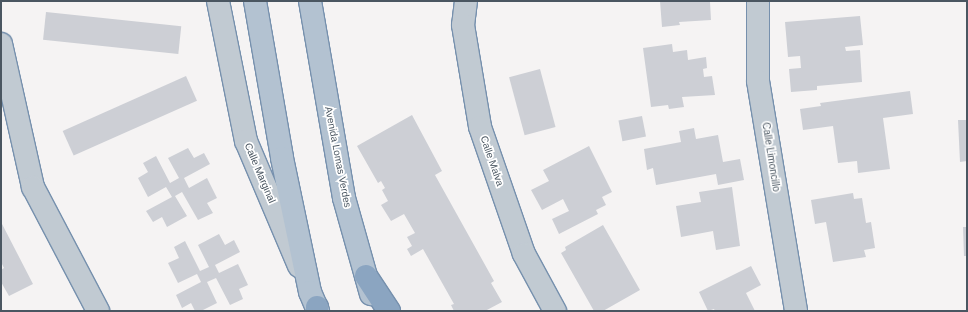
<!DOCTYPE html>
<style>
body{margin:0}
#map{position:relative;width:968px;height:312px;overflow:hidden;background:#f5f3f3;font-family:Helvetica,sans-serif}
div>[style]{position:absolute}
.building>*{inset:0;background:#cdcfd5;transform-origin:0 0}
.roads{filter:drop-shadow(1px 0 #7690ad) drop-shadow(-1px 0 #7690ad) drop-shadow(0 1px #7690ad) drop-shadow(0 -1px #7690ad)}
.minor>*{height:22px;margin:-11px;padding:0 11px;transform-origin:11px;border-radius:11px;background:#c1cad2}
.major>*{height:22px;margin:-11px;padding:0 11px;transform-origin:11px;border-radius:11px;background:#b3c2d1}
.highway>*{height:22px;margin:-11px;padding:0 11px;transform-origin:11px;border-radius:11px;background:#8ba5c1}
span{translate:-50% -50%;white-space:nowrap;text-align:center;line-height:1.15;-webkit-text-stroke:3.5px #fff;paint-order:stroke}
.street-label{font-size:10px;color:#4a5661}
.frame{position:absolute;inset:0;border:2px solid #4a5661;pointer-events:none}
</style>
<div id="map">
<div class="building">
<i style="clip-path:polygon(660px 1px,710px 2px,711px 20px,679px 22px,680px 25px,662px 27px)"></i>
<i style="left:46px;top:12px;width:136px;height:28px;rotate:6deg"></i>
<i style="clip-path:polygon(860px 16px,863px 45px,845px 47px,846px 51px,860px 50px,862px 82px,817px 86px,817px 90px,791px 92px,789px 69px,801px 68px,800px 56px,788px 57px,785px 22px)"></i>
<i style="clip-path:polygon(672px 44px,673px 52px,687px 50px,688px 60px,706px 57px,707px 68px,703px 69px,704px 77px,712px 76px,715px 95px,682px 97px,684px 107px,669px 109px,668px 105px,651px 107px,643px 48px)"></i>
<i style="left:540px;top:69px;width:60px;height:32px;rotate:75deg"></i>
<i style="left:186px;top:76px;width:27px;height:135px;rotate:66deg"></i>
<i style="clip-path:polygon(910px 91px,913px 114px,883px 118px,890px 169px,858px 173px,857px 161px,838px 163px,833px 126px,803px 130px,800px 109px,821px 106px,820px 103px)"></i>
<i style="clip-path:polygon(412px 115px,442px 171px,435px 175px,494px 281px,491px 283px,502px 302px,485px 311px,454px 311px,451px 305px,454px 304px,423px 249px,411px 256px,407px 249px,412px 246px,407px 237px,415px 233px,404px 214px,391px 221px,381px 205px,388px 201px,382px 190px,385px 188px,381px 181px,378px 183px,357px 146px)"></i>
<i style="left:642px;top:116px;width:21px;height:24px;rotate:79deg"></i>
<i style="clip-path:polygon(958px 120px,967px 120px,967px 161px,960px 162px)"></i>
<i style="clip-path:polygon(694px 128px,696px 139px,718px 135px,723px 162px,740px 159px,744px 180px,718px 185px,716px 174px,656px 185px,653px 168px,647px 170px,644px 149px,681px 142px,679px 131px)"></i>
<i style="clip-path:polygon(589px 146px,612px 192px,602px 197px,606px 205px,596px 210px,598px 214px,559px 234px,552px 219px,569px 211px,563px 199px,542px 210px,531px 190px,549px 181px,543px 170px)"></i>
<i style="clip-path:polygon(188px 148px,194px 158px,204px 153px,210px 164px,184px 178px,189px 188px,207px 178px,217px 198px,207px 203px,213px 213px,198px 220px,182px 192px,175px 196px,187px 216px,167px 227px,162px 217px,153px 222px,146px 211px,172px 197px,166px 187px,148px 197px,138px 178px,148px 172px,143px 163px,156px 156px,170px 183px,179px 178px,168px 158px)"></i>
<i style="clip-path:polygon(732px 187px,740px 246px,716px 250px,713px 231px,681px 237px,676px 206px,701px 202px,699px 192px)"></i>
<i style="clip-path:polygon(853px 193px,854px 199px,862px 198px,866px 223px,871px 222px,875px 248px,864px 250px,866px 257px,833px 262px,826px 222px,815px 224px,811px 200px)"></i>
<i style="clip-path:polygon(1px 222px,33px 284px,9px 296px,1px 282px,1px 270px,4px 268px,1px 262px)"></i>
<i style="clip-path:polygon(603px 225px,640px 290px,603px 311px,594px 311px,561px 253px,566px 250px,565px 247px)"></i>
<i style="clip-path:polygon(963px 227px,967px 227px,967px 256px,964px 256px)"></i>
<i style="clip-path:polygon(219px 234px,225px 245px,234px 240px,240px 252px,215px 265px,219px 273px,238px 264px,248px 285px,239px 289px,243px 299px,230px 305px,216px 278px,207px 282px,217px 303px,201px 311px,195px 311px,191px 303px,182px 308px,176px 295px,201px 282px,197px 274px,178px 283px,168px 263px,179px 258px,174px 247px,185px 241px,200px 271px,209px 267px,198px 245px)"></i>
<i style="clip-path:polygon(751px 266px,761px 285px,746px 293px,755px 311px,715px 311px,714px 309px,708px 311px,699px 292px)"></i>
</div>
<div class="roads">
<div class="minor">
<i style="left:218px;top:1px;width:143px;rotate:78.7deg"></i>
<i style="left:246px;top:141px;width:136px;rotate:67deg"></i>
<i style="left:466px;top:1px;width:24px;rotate:97deg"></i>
<i style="left:463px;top:25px;width:103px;rotate:80.5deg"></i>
<i style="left:480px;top:127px;width:134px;rotate:70.9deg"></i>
<i style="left:524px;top:254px;width:65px;rotate:61.5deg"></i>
<i style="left:758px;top:1px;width:80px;rotate:90deg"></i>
<i style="left:758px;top:81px;width:233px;rotate:80.6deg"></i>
<i style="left:1px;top:44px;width:147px;rotate:77.4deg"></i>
<i style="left:33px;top:187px;width:140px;rotate:62.3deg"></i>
</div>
<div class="major">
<i style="left:255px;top:1px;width:159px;rotate:80.2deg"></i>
<i style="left:282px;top:158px;width:137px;rotate:78.2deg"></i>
<i style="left:310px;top:292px;width:21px;rotate:67deg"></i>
<i style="left:310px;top:1px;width:200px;rotate:80.2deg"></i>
<i style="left:344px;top:198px;width:100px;rotate:74.3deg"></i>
</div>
<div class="highway">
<i style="left:366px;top:276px;width:42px;rotate:56.7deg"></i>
<i style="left:317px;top:311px;width:4px;rotate:-90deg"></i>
</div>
</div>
<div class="street-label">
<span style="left:338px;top:157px;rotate:79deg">Avenida Lomas Verdes</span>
<span style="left:771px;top:157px;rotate:81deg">Calle Limoncillo</span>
<span style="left:492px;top:161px;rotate:71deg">Calle Malva</span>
<span style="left:260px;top:173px;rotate:67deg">Calle Marginal</span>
</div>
<div class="frame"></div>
</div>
